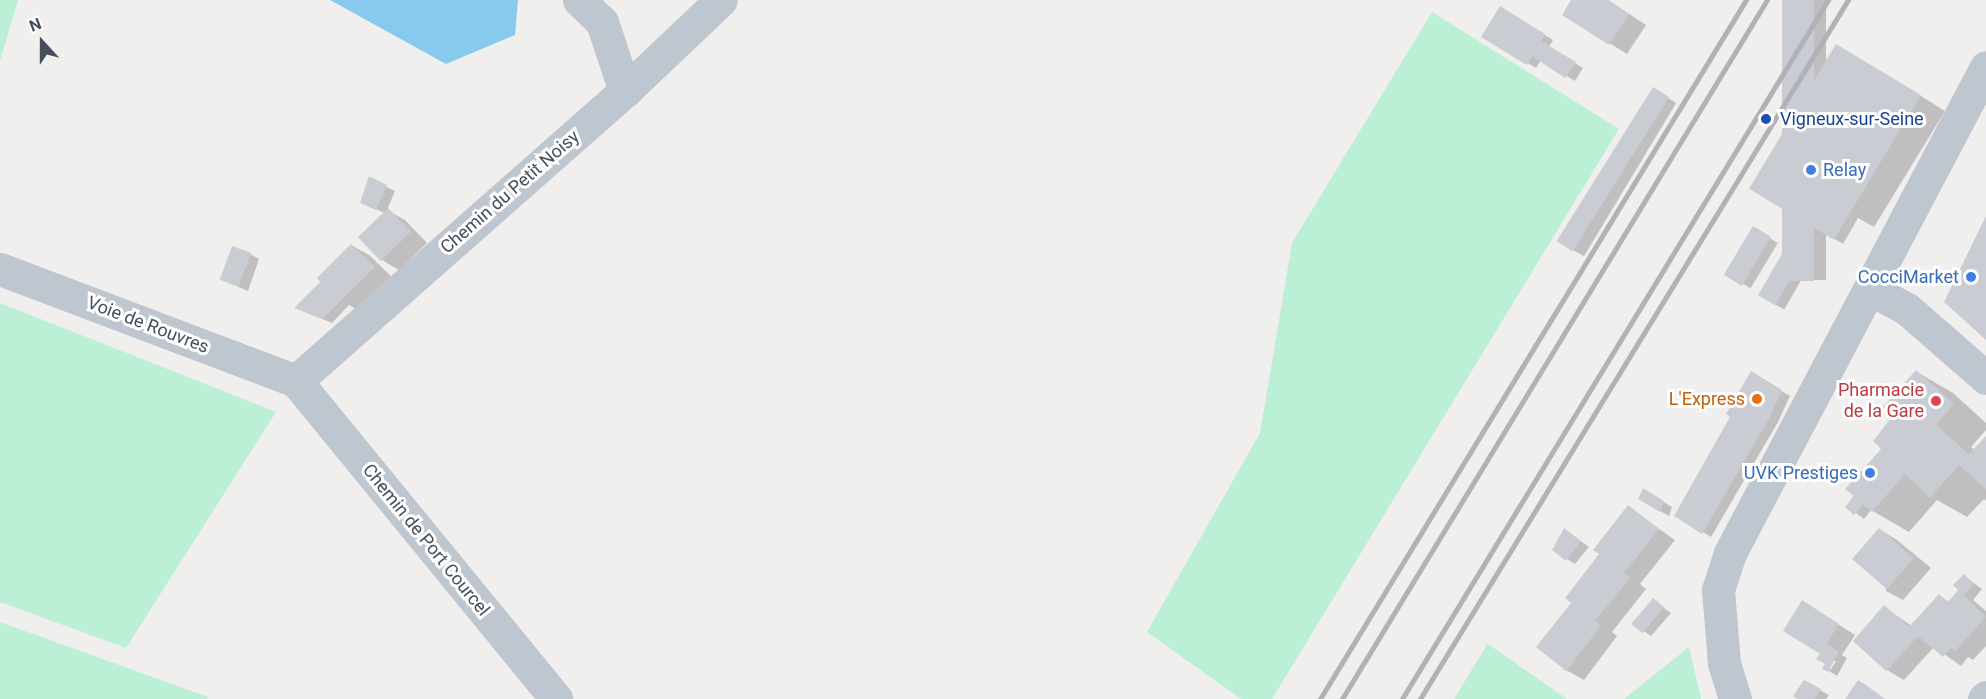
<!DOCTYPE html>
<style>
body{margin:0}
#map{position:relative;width:1986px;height:699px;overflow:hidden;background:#f1eeee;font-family:Roboto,sans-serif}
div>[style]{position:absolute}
.green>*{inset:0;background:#bbefd6}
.water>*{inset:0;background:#87caed}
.shadow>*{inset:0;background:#0003;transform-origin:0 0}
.building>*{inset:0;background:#caccd4;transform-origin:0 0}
.minor>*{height:33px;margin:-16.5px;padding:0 16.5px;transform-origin:16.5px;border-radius:16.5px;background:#bec6d0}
.rail>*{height:4.5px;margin:-2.25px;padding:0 2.25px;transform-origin:2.25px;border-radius:2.25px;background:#b0b2b8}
.dots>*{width:16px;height:16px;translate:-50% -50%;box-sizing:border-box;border:3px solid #fff;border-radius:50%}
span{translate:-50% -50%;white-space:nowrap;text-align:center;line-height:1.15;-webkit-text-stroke:6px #fff;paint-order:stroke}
.transit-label{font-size:18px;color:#164399}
.left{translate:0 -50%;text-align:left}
.shop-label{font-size:18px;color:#366cbe}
.right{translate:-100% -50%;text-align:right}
.street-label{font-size:18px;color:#464e5c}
.health-label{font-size:18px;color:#be3a42}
.food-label{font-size:18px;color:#c56008}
.north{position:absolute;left:12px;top:12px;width:60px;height:60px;-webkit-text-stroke:4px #fff;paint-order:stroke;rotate:339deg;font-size:16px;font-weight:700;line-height:24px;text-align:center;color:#464e5c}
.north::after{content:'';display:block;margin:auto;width:21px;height:27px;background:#464e5c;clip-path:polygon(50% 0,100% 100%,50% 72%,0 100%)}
</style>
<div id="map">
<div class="green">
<i style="clip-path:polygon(0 0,18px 0,0 61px)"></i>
<i style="clip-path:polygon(1432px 12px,1619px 129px,1272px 699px,1241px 699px,1147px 632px,1260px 433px,1292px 243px)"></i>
<i style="clip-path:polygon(0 303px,276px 412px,126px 648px,0 602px)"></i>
<i style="clip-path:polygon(0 622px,208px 697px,207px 699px,0 699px)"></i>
<i style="clip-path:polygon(1488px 643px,1488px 644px,1567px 699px,1454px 699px)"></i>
<i style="clip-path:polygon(1689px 647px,1701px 699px,1624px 699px)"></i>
</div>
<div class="water">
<i style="clip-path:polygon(330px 0,518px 0,515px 35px,446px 64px)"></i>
</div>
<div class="shadow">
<i style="clip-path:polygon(1573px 0,1608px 0,1646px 25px,1627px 54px,1564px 15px)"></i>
<i style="left:1784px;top:0;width:42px;height:280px"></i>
<i style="clip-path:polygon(1501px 8px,1553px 40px,1549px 47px,1583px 68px,1575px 81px,1541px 60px,1536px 68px,1483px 36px)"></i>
<i style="clip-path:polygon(1882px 72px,1945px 111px,1874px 227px,1858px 218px,1843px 244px,1751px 188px)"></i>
<i style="left:1653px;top:89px;width:27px;height:179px;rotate:31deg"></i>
<i style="clip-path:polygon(370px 179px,395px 191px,387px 210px,405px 220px,427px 243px,399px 270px,382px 260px,385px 213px,371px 207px)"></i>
<i style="left:1753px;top:228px;width:29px;height:53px;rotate:31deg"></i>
<i style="clip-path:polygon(351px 245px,369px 255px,392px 277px,358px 310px,349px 305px,332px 323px,296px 308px,323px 282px)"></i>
<i style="clip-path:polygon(250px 254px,259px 259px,248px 291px,222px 280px)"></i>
<i style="left:1784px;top:254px;width:28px;height:48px;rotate:30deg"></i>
<i style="clip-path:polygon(1917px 372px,1953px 393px,1986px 423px,1986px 430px,1971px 447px,1975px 450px,1986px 437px,1986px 501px,1984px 499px,1967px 517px,1937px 500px,1909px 532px,1871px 510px,1864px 519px,1847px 506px,1883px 449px,1894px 417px)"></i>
<i style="clip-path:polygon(1751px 373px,1790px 396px,1778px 422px,1711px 537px,1676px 515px,1732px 417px)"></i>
<i style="clip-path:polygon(1643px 490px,1672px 507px,1669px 516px,1648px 504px)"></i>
<i style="clip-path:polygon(1628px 507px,1675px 540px,1640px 584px,1646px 589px,1612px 632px,1617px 636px,1584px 680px,1566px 670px,1573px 603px)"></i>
<i style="clip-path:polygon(1565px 530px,1589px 547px,1575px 564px,1567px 559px)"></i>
<i style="clip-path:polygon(1880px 530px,1897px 540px,1931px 568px,1903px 600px,1886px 591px)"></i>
<i style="clip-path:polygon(1964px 576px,1982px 589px,1973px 600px,1986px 611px,1986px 646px,1973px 660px,1968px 657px,1961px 666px,1934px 647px,1904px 680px,1887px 670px,1855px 641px,1884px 607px,1912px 626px,1939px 596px,1950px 602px,1960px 590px)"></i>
<i style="clip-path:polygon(1653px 600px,1671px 613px,1651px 636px,1632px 623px)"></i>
<i style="clip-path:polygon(evenodd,1819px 612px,1855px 635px,1842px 655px,1847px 658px,1837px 676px,1824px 668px,1827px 664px,1822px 654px,1819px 612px,1833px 661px,1836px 661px,1831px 669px,1828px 669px,1833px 661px)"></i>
<i style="clip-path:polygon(1804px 682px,1829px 695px,1826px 699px,1800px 699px)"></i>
</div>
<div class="building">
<i style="clip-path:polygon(1571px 0,1608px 0,1629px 14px,1609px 45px,1562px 15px)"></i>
<i style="left:1782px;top:0;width:32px;height:281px"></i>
<i style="clip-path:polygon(1500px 6px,1545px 34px,1541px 41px,1576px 62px,1565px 78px,1532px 56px,1527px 65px,1481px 37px)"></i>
<i style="left:1836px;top:44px;width:99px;height:169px;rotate:31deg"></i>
<i style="left:1653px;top:87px;width:19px;height:182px;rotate:32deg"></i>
<i style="clip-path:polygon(369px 176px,387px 185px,376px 210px,360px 203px)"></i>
<i style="left:388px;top:208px;width:33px;height:42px;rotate:46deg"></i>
<i style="clip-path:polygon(1986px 216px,1986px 340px,1944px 302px)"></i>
<i style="left:1753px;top:226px;width:21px;height:57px;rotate:31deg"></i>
<i style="clip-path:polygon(351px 244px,375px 267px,322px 319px,294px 308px,320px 282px,317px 278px)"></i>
<i style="left:232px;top:246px;width:20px;height:36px;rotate:20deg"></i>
<i style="left:1783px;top:252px;width:20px;height:50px;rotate:30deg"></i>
<i style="clip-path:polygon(1916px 370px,1954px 404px,1936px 425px,1969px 454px,1986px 436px,1986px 489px,1959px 465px,1930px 498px,1905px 474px,1872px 512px,1863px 505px,1854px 515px,1845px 507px,1854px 496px,1845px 489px,1881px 449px,1873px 441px,1892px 417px,1883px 407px)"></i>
<i style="clip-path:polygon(1751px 371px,1782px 390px,1770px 417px,1702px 534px,1674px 516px,1730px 417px,1726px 414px)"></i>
<i style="clip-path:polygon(1643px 488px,1664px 501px,1660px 512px,1638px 499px)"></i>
<i style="clip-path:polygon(1628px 505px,1659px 529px,1624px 573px,1630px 578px,1595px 621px,1601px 626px,1566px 671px,1536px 647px,1571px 603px,1565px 598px,1599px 554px,1593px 550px)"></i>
<i style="clip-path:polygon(1564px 528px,1581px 541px,1566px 561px,1552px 550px)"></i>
<i style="left:1879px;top:528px;width:46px;height:41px;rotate:41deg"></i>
<i style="clip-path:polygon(1964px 574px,1974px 584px,1964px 595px,1986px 617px,1955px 651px,1951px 647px,1943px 657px,1918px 636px,1886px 671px,1853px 641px,1884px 605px,1909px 627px,1939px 594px,1948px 602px,1958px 590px,1953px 585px)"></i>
<i style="left:1653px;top:598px;width:14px;height:34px;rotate:39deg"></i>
<i style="clip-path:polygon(1802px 600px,1839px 624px,1827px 643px,1839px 652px,1828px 672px,1822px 669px,1825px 664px,1816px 659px,1820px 654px,1783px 631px)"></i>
<i style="clip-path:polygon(1804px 680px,1821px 689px,1815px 699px,1797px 699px,1793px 696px)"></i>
<i style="clip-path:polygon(1858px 680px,1866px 685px,1885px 699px,1845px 699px)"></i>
</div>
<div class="minor">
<i style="left:579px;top:0;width:32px;rotate:44deg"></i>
<i style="left:602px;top:22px;width:73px;rotate:71.6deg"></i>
<i style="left:0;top:269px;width:316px;rotate:20.7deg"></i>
<i style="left:1870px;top:289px;width:42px;rotate:28.4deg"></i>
<i style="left:1907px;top:309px;width:105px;rotate:41.1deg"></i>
<i style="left:296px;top:381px;width:439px;rotate:-41.4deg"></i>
<i style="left:625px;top:91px;width:132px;rotate:-43.5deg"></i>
<i style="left:296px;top:381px;width:411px;rotate:50.7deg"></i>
<i style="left:1735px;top:699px;width:38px;rotate:-107deg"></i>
<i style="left:1724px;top:663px;width:73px;rotate:-94.7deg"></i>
<i style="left:1718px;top:590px;width:39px;rotate:-72deg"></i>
<i style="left:1730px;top:553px;width:549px;rotate:-62.22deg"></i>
<i style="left:1984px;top:699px;width:3px;rotate:-45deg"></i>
</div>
<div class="rail">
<i style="left:1320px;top:699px;width:819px;rotate:-58.64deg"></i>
<i style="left:1342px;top:699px;width:818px;rotate:-58.7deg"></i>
<i style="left:1402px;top:699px;width:819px;rotate:-58.64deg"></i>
<i style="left:1420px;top:699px;width:820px;rotate:-58.52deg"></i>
</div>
<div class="dots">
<i style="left:1766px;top:119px;background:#1a4fb4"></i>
<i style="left:1811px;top:170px;background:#3f7fe0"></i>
<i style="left:1971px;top:277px;background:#3f7fe0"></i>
<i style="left:1757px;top:399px;background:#e8710a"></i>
<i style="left:1936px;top:401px;background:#e0444e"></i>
<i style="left:1870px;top:473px;background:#3f7fe0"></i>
</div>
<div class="transit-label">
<span class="left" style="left:1780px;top:119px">Vigneux-sur-Seine</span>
</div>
<div class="shop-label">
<span class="left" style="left:1823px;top:170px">Relay</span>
<span class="right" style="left:1959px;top:277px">CocciMarket</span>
<span class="right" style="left:1858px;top:473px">UVK Prestiges</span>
</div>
<div class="street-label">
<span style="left:510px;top:192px;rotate:-41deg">Chemin du Petit Noisy</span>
<span style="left:148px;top:325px;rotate:21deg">Voie de Rouvres</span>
<span style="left:426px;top:540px;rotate:51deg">Chemin de Port Courcel</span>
</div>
<div class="health-label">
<span class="right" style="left:1924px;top:401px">Pharmacie<br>de la Gare</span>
</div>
<div class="food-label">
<span class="right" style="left:1745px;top:399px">L'Express</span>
</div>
<div class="north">N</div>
</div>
